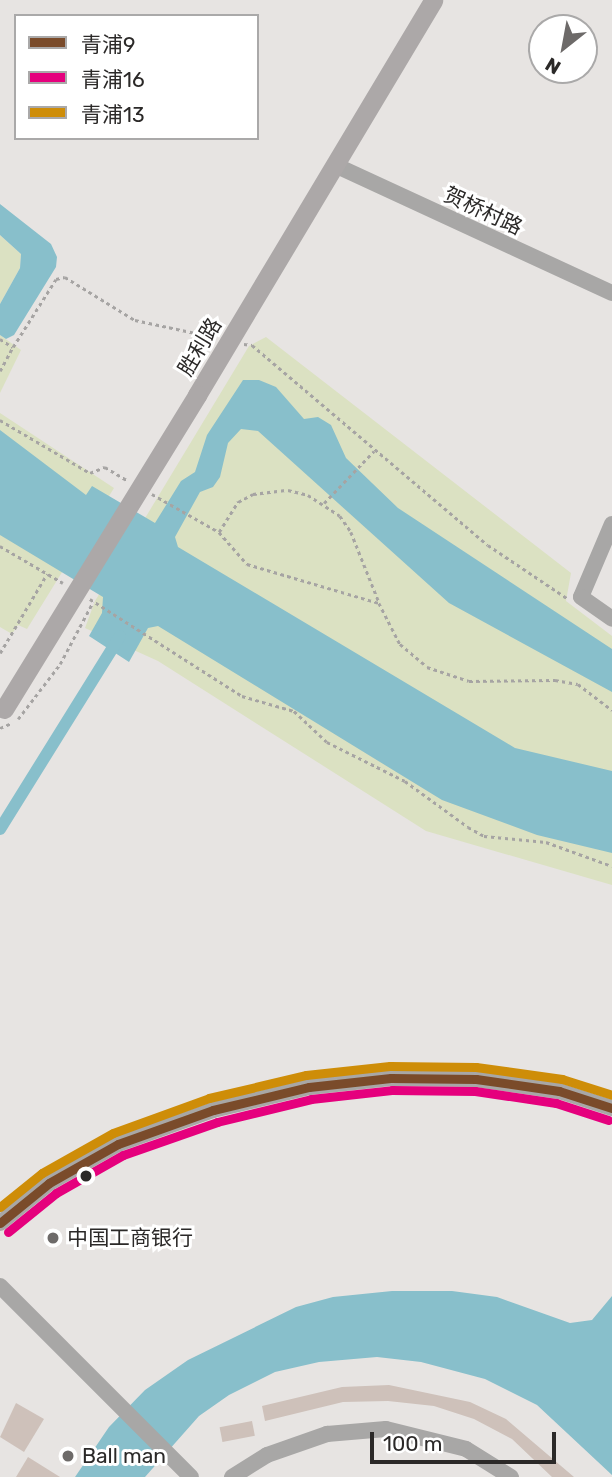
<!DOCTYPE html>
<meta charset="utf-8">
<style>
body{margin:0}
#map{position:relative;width:612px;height:1477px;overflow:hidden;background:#e7e4e2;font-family:Rubik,"Noto Sans SC",sans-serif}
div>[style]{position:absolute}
.green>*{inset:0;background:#dbe1c2}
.water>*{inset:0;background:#88bfcb}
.canal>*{height:12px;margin:-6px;padding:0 6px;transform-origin:6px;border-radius:6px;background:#88bfcb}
.building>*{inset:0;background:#cec1ba;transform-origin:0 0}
.path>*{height:2.5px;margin-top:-1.25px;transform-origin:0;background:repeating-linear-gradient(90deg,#a6a4a3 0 3.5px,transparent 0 7px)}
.minor>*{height:16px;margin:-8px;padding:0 8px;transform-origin:8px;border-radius:8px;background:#a8a7a6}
.major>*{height:19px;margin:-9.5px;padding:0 9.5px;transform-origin:9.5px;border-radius:9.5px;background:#aca8a8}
.major-bridge>*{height:19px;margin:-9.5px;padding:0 9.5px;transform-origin:9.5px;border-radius:9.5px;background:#aca8a8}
.bus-1>*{height:9px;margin:-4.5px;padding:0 4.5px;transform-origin:4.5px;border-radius:4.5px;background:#7a4b2a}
.bus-2>*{height:9px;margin:-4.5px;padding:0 4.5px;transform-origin:4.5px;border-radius:4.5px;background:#e5007d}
.bus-3>*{height:9px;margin:-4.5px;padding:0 4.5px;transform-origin:4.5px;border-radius:4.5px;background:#ce8d08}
.dots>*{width:19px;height:19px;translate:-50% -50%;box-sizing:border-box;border:4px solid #fff;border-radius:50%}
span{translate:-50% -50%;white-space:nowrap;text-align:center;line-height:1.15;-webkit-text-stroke:6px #fff;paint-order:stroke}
.street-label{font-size:21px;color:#2b2928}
.poi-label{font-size:21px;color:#2b2928}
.left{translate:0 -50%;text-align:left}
.legend{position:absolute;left:14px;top:14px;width:245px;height:126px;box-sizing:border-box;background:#fff;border:2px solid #aaa9a9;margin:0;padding:9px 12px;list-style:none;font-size:21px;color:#2b2928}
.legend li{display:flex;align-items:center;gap:14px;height:35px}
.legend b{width:35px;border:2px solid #aaa9a9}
.north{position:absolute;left:528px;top:14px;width:70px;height:70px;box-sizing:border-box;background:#fff;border:2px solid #aaa9a9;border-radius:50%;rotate:211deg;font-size:19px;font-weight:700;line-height:28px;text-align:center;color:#2b2928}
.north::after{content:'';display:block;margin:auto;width:24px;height:32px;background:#6d6a69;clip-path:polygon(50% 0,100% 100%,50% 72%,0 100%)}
.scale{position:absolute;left:370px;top:1432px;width:186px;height:32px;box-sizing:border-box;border:4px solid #2b2928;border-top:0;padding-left:9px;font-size:21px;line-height:24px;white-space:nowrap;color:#2b2928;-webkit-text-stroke:5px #fff;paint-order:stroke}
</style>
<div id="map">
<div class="green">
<i style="clip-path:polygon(0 235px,21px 254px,20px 268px,0 304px)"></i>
<i style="clip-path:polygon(0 335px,21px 350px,0 393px)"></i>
<i style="clip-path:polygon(266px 337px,571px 573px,566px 601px,612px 636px,612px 885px,426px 831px,158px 661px,85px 628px,95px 601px,249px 346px)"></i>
<i style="clip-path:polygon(0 413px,114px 488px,27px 629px,18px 625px,12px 634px,0 627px)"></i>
</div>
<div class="water">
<i style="clip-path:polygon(0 204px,51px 244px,57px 257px,56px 267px,14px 335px,6px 339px,0 335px,0 304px,20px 268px,21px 254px,0 235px)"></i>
<i style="clip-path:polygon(243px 380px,259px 380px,276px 387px,304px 419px,318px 417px,331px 425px,346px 458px,398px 508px,612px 649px,612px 692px,449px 603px,258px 431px,241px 429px,228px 443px,220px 477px,213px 487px,200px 492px,175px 537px,178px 547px,515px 748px,612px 771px,612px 853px,537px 835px,442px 800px,158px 626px,148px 628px,129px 662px,89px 636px,102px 613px,103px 597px,0 535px,0 430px,86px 495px,92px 486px,155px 523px,181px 481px,195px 472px,207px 435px)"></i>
<i style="clip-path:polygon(392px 1291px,452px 1291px,497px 1297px,570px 1323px,592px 1320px,612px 1296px,612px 1475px,537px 1405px,485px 1379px,421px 1362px,377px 1357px,319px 1362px,275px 1372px,229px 1395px,199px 1416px,145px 1477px,75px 1477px,109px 1427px,145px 1390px,188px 1360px,296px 1307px,333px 1297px)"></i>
</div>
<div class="canal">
<i style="left:0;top:829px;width:227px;rotate:-58.1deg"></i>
</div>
<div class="building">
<i style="clip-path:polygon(389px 1385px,470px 1402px,506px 1419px,574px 1477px,552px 1477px,512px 1439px,474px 1419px,434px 1406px,388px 1401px,343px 1402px,265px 1421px,262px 1406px,342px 1387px)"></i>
<i style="clip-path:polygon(16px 1403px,44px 1419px,24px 1452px,0 1437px)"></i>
<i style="left:252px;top:1421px;width:15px;height:33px;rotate:79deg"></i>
<i style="clip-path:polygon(28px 1457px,60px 1477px,16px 1477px)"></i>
</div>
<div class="path">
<i style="left:0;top:339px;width:15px;rotate:32deg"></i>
<i style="left:13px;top:347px;width:80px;rotate:-57.7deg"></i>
<i style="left:56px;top:279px;width:9px;rotate:-13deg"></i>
<i style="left:65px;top:277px;width:82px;rotate:31.6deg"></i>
<i style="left:135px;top:320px;width:81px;rotate:12.1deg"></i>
<i style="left:244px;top:344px;width:8px;rotate:7deg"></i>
<i style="left:252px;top:345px;width:309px;rotate:40.3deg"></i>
<i style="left:488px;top:545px;width:95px;rotate:33.9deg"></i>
<i style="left:0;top:371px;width:27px;rotate:-62deg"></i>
<i style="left:0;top:420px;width:104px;rotate:30.5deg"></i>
<i style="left:90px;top:473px;width:16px;rotate:-22deg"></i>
<i style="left:105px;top:467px;width:27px;rotate:31deg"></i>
<i style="left:152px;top:494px;width:77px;rotate:29.6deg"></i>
<i style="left:219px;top:532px;width:43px;rotate:48.8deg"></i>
<i style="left:247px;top:564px;width:138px;rotate:16.5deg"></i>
<i style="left:379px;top:603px;width:46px;rotate:62.9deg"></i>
<i style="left:400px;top:644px;width:35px;rotate:40deg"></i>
<i style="left:427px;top:667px;width:44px;rotate:18.4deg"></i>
<i style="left:469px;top:681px;width:86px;rotate:-0.7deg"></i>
<i style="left:555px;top:680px;width:23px;rotate:10deg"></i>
<i style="left:578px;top:684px;width:43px;rotate:37.4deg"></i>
<i style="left:324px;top:503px;width:72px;rotate:-46.1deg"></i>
<i style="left:219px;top:532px;width:36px;rotate:-58deg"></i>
<i style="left:238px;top:502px;width:17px;rotate:-28deg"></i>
<i style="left:253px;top:494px;width:35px;rotate:-7deg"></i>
<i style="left:288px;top:490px;width:21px;rotate:14deg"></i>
<i style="left:308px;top:495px;width:38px;rotate:33deg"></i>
<i style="left:340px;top:516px;width:19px;rotate:55deg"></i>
<i style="left:351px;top:532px;width:75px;rotate:68.2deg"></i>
<i style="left:0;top:546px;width:73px;rotate:30.4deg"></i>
<i style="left:90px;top:599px;width:180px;rotate:32.5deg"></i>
<i style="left:242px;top:696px;width:54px;rotate:16.1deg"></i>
<i style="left:294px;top:711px;width:45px;rotate:43.2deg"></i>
<i style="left:327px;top:742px;width:87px;rotate:26.6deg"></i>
<i style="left:405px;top:781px;width:78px;rotate:36.1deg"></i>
<i style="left:468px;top:827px;width:18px;rotate:29deg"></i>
<i style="left:484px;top:836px;width:62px;rotate:5.5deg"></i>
<i style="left:546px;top:842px;width:70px;rotate:20deg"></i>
<i style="left:0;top:653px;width:92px;rotate:-59.3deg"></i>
<i style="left:18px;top:719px;width:69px;rotate:-52.6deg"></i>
<i style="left:60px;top:664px;width:70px;rotate:-62deg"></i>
<i style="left:0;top:728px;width:13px;rotate:-23deg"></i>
</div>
<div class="minor">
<i style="left:337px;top:166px;width:303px;rotate:24.8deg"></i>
<i style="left:612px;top:524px;width:79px;rotate:113deg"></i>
<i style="left:581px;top:597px;width:38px;rotate:35deg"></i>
<i style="left:0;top:1223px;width:63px;rotate:-39.2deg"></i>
<i style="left:49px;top:1183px;width:79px;rotate:-29.5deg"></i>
<i style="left:118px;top:1144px;width:101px;rotate:-19.7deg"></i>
<i style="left:213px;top:1110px;width:99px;rotate:-13.5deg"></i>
<i style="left:309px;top:1087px;width:82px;rotate:-6.3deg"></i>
<i style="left:391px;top:1078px;width:85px;rotate:0.7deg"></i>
<i style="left:476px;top:1079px;width:84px;rotate:8.2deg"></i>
<i style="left:559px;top:1091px;width:56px;rotate:17.8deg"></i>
<i style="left:0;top:1286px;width:270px;rotate:45deg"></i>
<i style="left:232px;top:1477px;width:41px;rotate:-32.2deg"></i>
<i style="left:267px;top:1455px;width:64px;rotate:-19.3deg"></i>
<i style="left:327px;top:1434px;width:59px;rotate:-4.8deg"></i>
<i style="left:386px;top:1429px;width:82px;rotate:14deg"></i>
<i style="left:466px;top:1449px;width:53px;rotate:31.9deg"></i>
</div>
<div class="major">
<i style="left:197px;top:395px;width:460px;rotate:-59.1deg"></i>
</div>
<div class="major-bridge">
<i style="left:4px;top:709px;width:369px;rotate:-58.4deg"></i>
</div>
<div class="bus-1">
<i style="left:0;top:1223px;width:63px;rotate:-39.2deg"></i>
<i style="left:49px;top:1183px;width:79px;rotate:-29.5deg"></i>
<i style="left:118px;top:1144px;width:101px;rotate:-19.7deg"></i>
<i style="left:213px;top:1110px;width:99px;rotate:-13.5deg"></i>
<i style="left:309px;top:1087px;width:82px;rotate:-6.3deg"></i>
<i style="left:391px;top:1078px;width:85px;rotate:0.7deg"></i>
<i style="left:476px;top:1079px;width:84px;rotate:8.2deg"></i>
<i style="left:559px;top:1091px;width:56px;rotate:17.8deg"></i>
</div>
<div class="bus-2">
<i style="left:8px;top:1232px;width:62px;rotate:-39.1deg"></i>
<i style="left:56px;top:1193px;width:77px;rotate:-29.6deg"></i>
<i style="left:123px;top:1155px;width:100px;rotate:-19.3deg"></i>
<i style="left:217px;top:1122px;width:97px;rotate:-13.7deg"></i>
<i style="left:311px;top:1099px;width:81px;rotate:-6.3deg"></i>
<i style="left:392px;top:1090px;width:83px;rotate:0.7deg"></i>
<i style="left:475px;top:1091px;width:82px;rotate:8.4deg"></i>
<i style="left:556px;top:1103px;width:55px;rotate:18.1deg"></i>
</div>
<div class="bus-3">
<i style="left:0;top:1207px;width:54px;rotate:-39deg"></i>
<i style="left:42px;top:1173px;width:81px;rotate:-29.4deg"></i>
<i style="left:113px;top:1133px;width:102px;rotate:-20deg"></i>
<i style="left:209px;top:1098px;width:100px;rotate:-13.3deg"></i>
<i style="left:306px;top:1075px;width:84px;rotate:-6.1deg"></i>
<i style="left:390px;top:1066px;width:86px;rotate:0.7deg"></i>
<i style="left:476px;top:1067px;width:87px;rotate:7.9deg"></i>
<i style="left:562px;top:1079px;width:52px;rotate:17.7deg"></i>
</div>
<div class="dots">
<i style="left:86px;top:1176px;background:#2b2928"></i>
<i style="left:53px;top:1238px;background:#6d6a69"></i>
<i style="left:68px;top:1456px;background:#6d6a69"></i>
</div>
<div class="street-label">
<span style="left:483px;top:211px;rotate:25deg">贺桥村路</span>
<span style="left:200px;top:347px;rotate:-59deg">胜利路</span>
</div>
<div class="poi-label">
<span class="left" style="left:67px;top:1238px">中国工商银行</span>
<span class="left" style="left:82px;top:1456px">Ball man</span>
</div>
<ul class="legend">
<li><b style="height:9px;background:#7a4b2a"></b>青浦9</li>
<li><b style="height:9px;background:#e5007d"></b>青浦16</li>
<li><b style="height:9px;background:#ce8d08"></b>青浦13</li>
</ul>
<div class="north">N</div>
<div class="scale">100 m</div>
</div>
